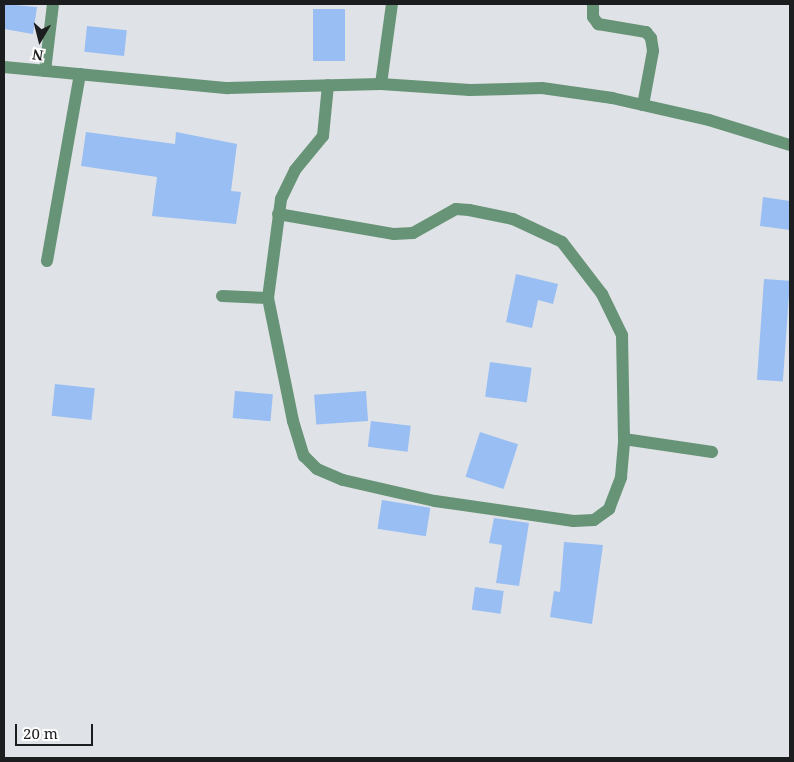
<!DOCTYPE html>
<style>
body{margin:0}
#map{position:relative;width:794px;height:762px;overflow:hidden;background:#dfe2e6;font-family:"Noto Serif",serif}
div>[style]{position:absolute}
.building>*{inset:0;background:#99bef3;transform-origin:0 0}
.street>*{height:12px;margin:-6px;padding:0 6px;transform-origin:6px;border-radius:6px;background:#679376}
span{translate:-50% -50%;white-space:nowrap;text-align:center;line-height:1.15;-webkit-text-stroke:4.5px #fff;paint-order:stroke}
.frame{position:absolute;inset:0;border:5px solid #1b1d1e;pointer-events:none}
.north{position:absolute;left:15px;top:15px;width:50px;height:50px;-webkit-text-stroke:4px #fff;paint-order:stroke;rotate:188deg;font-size:14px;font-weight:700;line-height:20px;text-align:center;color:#1b1d1e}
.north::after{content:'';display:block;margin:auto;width:18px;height:22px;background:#1b1d1e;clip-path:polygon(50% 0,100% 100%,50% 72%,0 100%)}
.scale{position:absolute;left:15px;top:724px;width:78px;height:22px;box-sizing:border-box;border:2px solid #1b1d1e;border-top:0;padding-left:6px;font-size:15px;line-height:18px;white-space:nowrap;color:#1b1d1e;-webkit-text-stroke:4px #fff;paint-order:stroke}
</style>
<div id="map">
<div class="building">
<i style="clip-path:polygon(4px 4px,37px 7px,33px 34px,4px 29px)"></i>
<i style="left:313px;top:9px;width:32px;height:52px"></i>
<i style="left:87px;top:26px;width:40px;height:26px;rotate:6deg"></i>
<i style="clip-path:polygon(86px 132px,175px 144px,176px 132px,237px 144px,231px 191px,241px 192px,236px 224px,152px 216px,157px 177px,81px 166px)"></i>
<i style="clip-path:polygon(763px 197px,790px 201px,790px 230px,760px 226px)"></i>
<i style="clip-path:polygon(516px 274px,558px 284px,553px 304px,538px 300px,532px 328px,506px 322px)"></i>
<i style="left:764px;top:279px;width:26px;height:101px;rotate:4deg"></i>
<i style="left:490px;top:362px;width:42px;height:35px;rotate:8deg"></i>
<i style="left:55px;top:384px;width:40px;height:32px;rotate:6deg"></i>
<i style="left:235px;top:391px;width:38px;height:27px;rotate:5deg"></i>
<i style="left:366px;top:391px;width:30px;height:52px;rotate:86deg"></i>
<i style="left:371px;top:421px;width:40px;height:26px;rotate:7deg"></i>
<i style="left:480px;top:432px;width:40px;height:47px;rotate:18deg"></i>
<i style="left:382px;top:500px;width:49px;height:29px;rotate:9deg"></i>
<i style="clip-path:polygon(494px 518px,529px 523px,519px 586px,496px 583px,502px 545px,489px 543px)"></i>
<i style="clip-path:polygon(564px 542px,603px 545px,592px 624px,550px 617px,554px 591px,560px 592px)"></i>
<i style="left:475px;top:587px;width:29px;height:23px;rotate:8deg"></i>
</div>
<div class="street">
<i style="left:593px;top:4px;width:13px;rotate:90deg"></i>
<i style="left:593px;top:17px;width:9px;rotate:54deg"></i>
<i style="left:598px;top:24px;width:49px;rotate:9.5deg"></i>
<i style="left:646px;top:32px;width:8px;rotate:50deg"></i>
<i style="left:651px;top:38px;width:13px;rotate:81deg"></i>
<i style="left:653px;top:51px;width:55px;rotate:100.5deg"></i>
<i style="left:4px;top:67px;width:225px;rotate:5.4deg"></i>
<i style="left:228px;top:88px;width:153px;rotate:-1.5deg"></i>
<i style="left:381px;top:84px;width:89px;rotate:3.9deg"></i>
<i style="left:470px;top:90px;width:72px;rotate:-1.6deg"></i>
<i style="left:542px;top:88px;width:71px;rotate:8.1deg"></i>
<i style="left:612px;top:98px;width:99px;rotate:12.8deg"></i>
<i style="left:709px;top:120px;width:85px;rotate:17.2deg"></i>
<i style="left:45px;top:71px;width:67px;rotate:-83.2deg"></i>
<i style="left:381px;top:84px;width:81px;rotate:-82.2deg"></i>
<i style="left:278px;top:214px;width:118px;rotate:9.8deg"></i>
<i style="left:394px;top:234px;width:19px;rotate:-3deg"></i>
<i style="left:413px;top:233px;width:49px;rotate:-29.2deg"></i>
<i style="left:456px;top:209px;width:13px;rotate:4deg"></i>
<i style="left:469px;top:210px;width:45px;rotate:11.6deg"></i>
<i style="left:513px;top:219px;width:54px;rotate:25.1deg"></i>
<i style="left:562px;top:242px;width:66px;rotate:52.4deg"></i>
<i style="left:602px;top:294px;width:46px;rotate:64deg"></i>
<i style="left:622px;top:335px;width:104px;rotate:88.9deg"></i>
<i style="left:47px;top:261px;width:190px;rotate:-80deg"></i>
<i style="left:222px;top:296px;width:46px;rotate:2.5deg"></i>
<i style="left:268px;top:298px;width:100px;rotate:-82.5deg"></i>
<i style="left:281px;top:199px;width:32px;rotate:-64deg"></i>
<i style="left:295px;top:170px;width:44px;rotate:-50.5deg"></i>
<i style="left:323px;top:136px;width:51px;rotate:-84.4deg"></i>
<i style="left:268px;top:298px;width:126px;rotate:78.5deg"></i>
<i style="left:293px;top:421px;width:37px;rotate:73deg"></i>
<i style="left:304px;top:456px;width:18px;rotate:45deg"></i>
<i style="left:317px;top:469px;width:28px;rotate:23deg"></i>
<i style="left:343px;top:480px;width:94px;rotate:12.9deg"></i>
<i style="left:435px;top:501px;width:140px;rotate:8.2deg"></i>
<i style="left:574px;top:521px;width:20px;rotate:-3deg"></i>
<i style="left:594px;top:520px;width:19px;rotate:-36deg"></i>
<i style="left:609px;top:509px;width:34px;rotate:-69deg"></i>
<i style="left:621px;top:477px;width:38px;rotate:-85deg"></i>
<i style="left:624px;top:439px;width:89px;rotate:8.4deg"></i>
</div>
<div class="frame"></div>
<div class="north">N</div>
<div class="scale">20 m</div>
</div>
